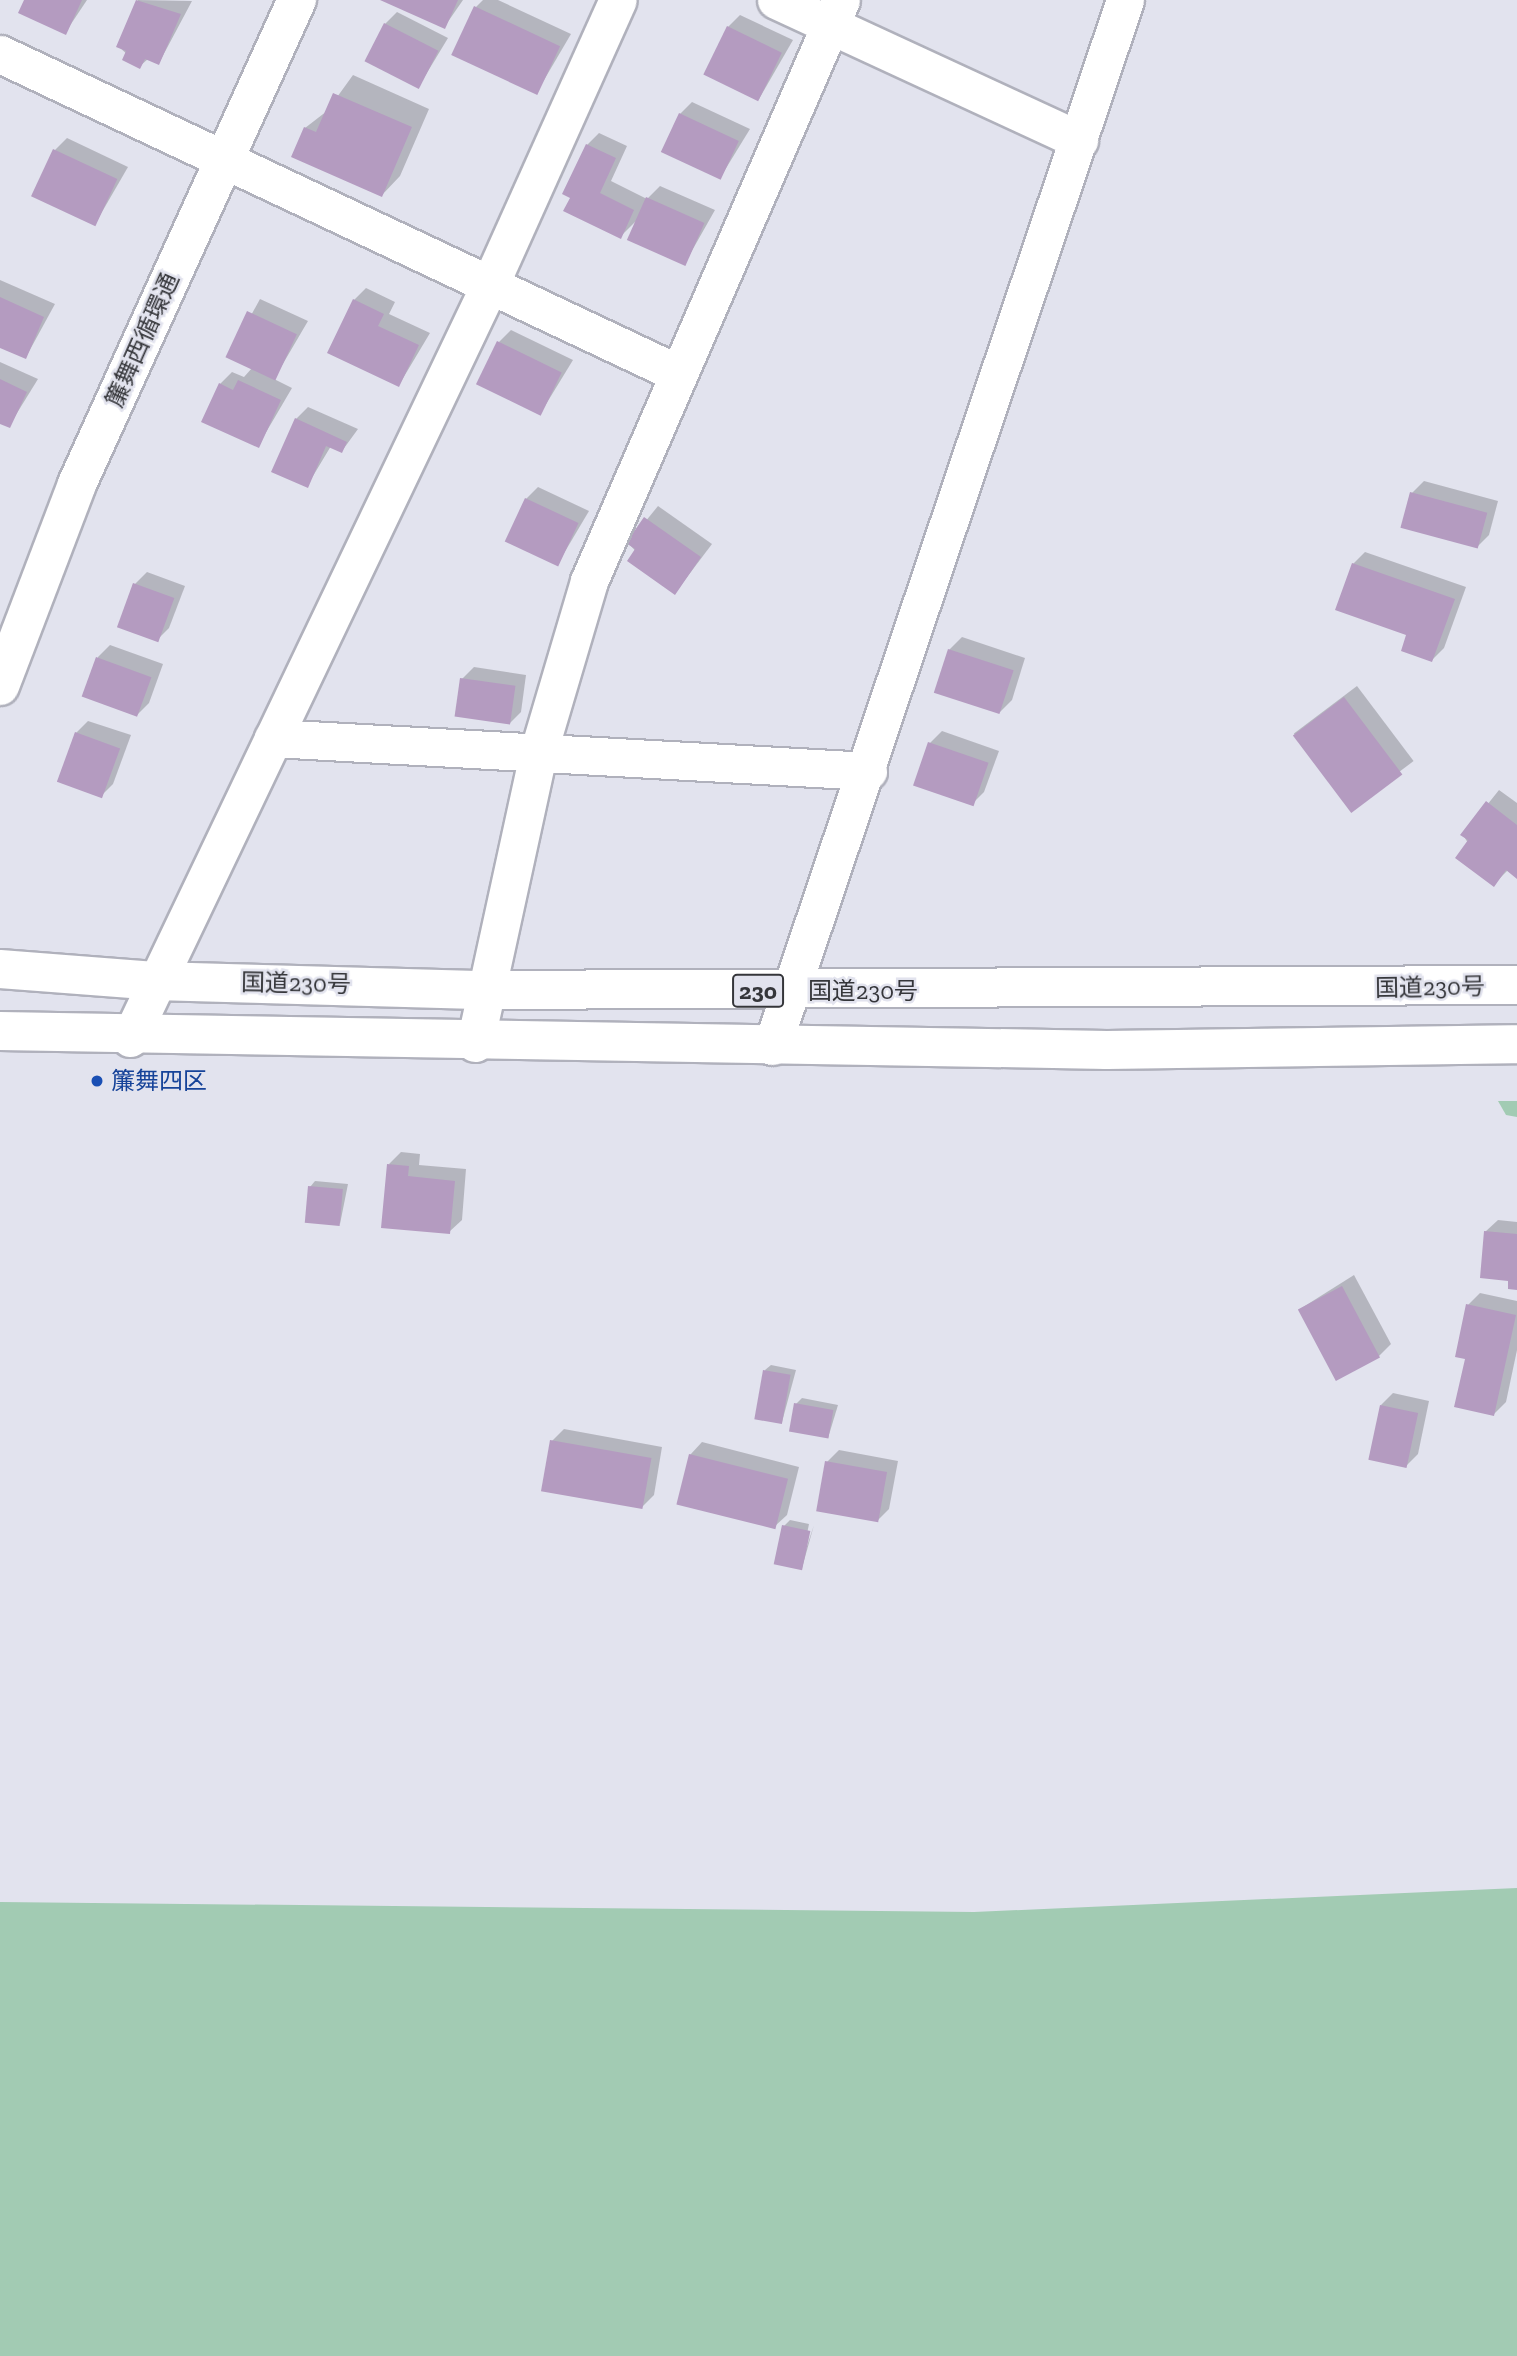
<!DOCTYPE html>
<meta charset="utf-8">
<style>
body{margin:0}
#map{position:relative;width:1517px;height:2356px;overflow:hidden;background:#e2e3ee;font-family:"Zilla Slab","Noto Sans JP",serif}
div>[style]{position:absolute}
.green>*{inset:0;background:#a2cbb3}
.shadow>*{inset:0;background:#0003;transform-origin:0 0}
.building>*{inset:0;background:#b49bc0;transform-origin:0 0}
.roads{filter:drop-shadow(2px 0 #b0b1bc) drop-shadow(-2px 0 #b0b1bc) drop-shadow(0 2px #b0b1bc) drop-shadow(0 -2px #b0b1bc)}
.minor>*{height:37px;margin:-18.5px;padding:0 18.5px;transform-origin:18.5px;border-radius:18.5px;background:#fff}
.tertiary>*{height:38px;margin:-19px;padding:0 19px;transform-origin:19px;border-radius:19px;background:#fff}
.trunk>*{height:38px;margin:-19px;padding:0 19px;transform-origin:19px;border-radius:19px;background:#fff}
.dots>*{width:19px;height:19px;translate:-50% -50%;box-sizing:border-box;border:4px solid #e2e3ee;border-radius:50%}
span{translate:-50% -50%;white-space:nowrap;text-align:center;line-height:1.15;-webkit-text-stroke:5px #e2e3ee;paint-order:stroke}
.shield-label span{padding:2px 5px;background:#e2e3ee;border:2px solid;border-radius:5px;-webkit-text-stroke-width:0}
.shield-label{font-size:23px;color:#35363a;font-weight:700}
.street-label{font-size:24px;color:#35363a}
.transit-label{font-size:24px;color:#164399}
.left{translate:0 -50%;text-align:left}
</style>
<div id="map">
<div class="green">
<i style="clip-path:polygon(1498px 1101px,1517px 1101px,1517px 1117px,1506px 1115px)"></i>
<i style="clip-path:polygon(1517px 1888px,1517px 2356px,0 2356px,0 1902px,974px 1912px)"></i>
</div>
<div class="shadow">
<i style="clip-path:polygon(26px 0,87px 0,65px 33px)"></i>
<i style="clip-path:polygon(138px 0,192px 1px,159px 63px,148px 59px,140px 66px,118px 46px)"></i>
<i style="clip-path:polygon(385px 0,463px 0,445px 26px)"></i>
<i style="clip-path:polygon(483px 0,498px 0,571px 34px,537px 92px,476px 7px)"></i>
<i style="clip-path:polygon(397px 12px,448px 38px,419px 86px,385px 24px)"></i>
<i style="clip-path:polygon(740px 15px,793px 40px,759px 99px,728px 27px)"></i>
<i style="clip-path:polygon(353px 75px,429px 109px,400px 176px,382px 195px,305px 128px,327px 111px)"></i>
<i style="clip-path:polygon(692px 102px,750px 129px,720px 178px,680px 114px)"></i>
<i style="clip-path:polygon(599px 133px,627px 146px,611px 181px,647px 199px,660px 186px,715px 210px,685px 263px,638px 219px,620px 237px,572px 197px,587px 145px)"></i>
<i style="clip-path:polygon(67px 138px,128px 167px,95px 224px,55px 150px)"></i>
<i style="clip-path:polygon(0 280px,55px 304px,26px 357px,0 346px)"></i>
<i style="clip-path:polygon(366px 288px,395px 302px,389px 314px,430px 333px,399px 385px,354px 300px)"></i>
<i style="clip-path:polygon(260px 299px,308px 321px,274px 379px,292px 388px,258px 446px,220px 384px,232px 372px,244px 377px,252px 368px,228px 357px)"></i>
<i style="clip-path:polygon(511px 330px,573px 360px,540px 414px,499px 342px)"></i>
<i style="clip-path:polygon(0 362px,38px 379px,9px 426px,0 422px)"></i>
<i style="clip-path:polygon(308px 407px,358px 429px,342px 451px,331px 446px,307px 486px,296px 419px)"></i>
<i style="clip-path:polygon(1424px 481px,1498px 501px,1489px 535px,1477px 547px,1412px 493px)"></i>
<i style="clip-path:polygon(538px 487px,589px 511px,557px 565px,526px 499px)"></i>
<i style="clip-path:polygon(658px 506px,712px 544px,675px 593px,628px 543px)"></i>
<i style="clip-path:polygon(1365px 552px,1466px 587px,1444px 648px,1432px 660px,1353px 564px)"></i>
<i style="clip-path:polygon(147px 572px,185px 586px,169px 628px,157px 640px,135px 584px)"></i>
<i style="clip-path:polygon(962px 637px,1025px 658px,1012px 700px,1000px 712px,949px 650px)"></i>
<i style="clip-path:polygon(110px 645px,163px 664px,149px 703px,137px 715px,84px 696px,98px 657px)"></i>
<i style="clip-path:polygon(474px 667px,526px 675px,521px 712px,509px 724px,462px 679px)"></i>
<i style="left:1357px;top:686px;width:94px;height:79px;rotate:53deg"></i>
<i style="clip-path:polygon(88px 721px,131px 735px,113px 784px,101px 796px,76px 733px)"></i>
<i style="clip-path:polygon(942px 731px,999px 751px,984px 792px,972px 804px,930px 743px)"></i>
<i style="clip-path:polygon(1499px 790px,1517px 803px,1517px 876px,1508px 870px,1494px 884px,1463px 835px)"></i>
<i style="clip-path:polygon(401px 1152px,420px 1154px,419px 1165px,466px 1169px,462px 1220px,449px 1232px,389px 1164px)"></i>
<i style="clip-path:polygon(315px 1181px,348px 1184px,340px 1224px,310px 1187px)"></i>
<i style="clip-path:polygon(1498px 1220px,1517px 1222px,1517px 1286px,1485px 1232px)"></i>
<i style="clip-path:polygon(1354px 1275px,1391px 1344px,1379px 1356px,1300px 1309px)"></i>
<i style="clip-path:polygon(1480px 1293px,1517px 1301px,1517px 1350px,1506px 1402px,1494px 1414px,1467px 1358px,1468px 1305px)"></i>
<i style="clip-path:polygon(771px 1365px,796px 1370px,782px 1422px,765px 1370px)"></i>
<i style="clip-path:polygon(1393px 1393px,1429px 1401px,1418px 1454px,1406px 1466px,1381px 1405px)"></i>
<i style="clip-path:polygon(802px 1398px,838px 1405px,828px 1438px,796px 1404px)"></i>
<i style="clip-path:polygon(564px 1429px,662px 1447px,654px 1495px,642px 1507px,552px 1441px)"></i>
<i style="clip-path:polygon(702px 1442px,799px 1467px,787px 1515px,774px 1527px,690px 1455px)"></i>
<i style="clip-path:polygon(839px 1450px,898px 1461px,889px 1509px,877px 1521px,827px 1462px)"></i>
<i style="clip-path:polygon(790px 1520px,809px 1524px,801px 1564px,814px 1525px,802px 1568px,784px 1526px)"></i>
</div>
<div class="building">
<i style="clip-path:polygon(24px 0,82px 0,66px 35px,18px 13px)"></i>
<i style="clip-path:polygon(136px 0,181px 14px,159px 65px,145px 59px,140px 69px,122px 60px,126px 51px,116px 47px)"></i>
<i style="clip-path:polygon(380px 0,458px 0,445px 29px)"></i>
<i style="left:474px;top:6px;width:95px;height:54px;rotate:25deg"></i>
<i style="left:384px;top:23px;width:61px;height:43px;rotate:27deg"></i>
<i style="left:727px;top:26px;width:61px;height:54px;rotate:26deg"></i>
<i style="clip-path:polygon(333px 93px,412px 127px,382px 197px,291px 157px,304px 127px,316px 132px)"></i>
<i style="left:679px;top:113px;width:66px;height:43px;rotate:25deg"></i>
<i style="clip-path:polygon(586px 144px,616px 158px,600px 193px,634px 210px,621px 239px,563px 211px,570px 198px,562px 194px)"></i>
<i style="left:53px;top:149px;width:71px;height:52px;rotate:25deg"></i>
<i style="left:646px;top:197px;width:64px;height:47px;rotate:24deg"></i>
<i style="clip-path:polygon(0 297px,44px 317px,26px 359px,0 348px)"></i>
<i style="clip-path:polygon(353px 299px,384px 314px,378px 326px,419px 345px,399px 387px,327px 353px)"></i>
<i style="left:247px;top:311px;width:55px;height:51px;rotate:25deg"></i>
<i style="left:497px;top:341px;width:72px;height:48px;rotate:26deg"></i>
<i style="clip-path:polygon(0 379px,27px 392px,10px 428px,0 424px)"></i>
<i style="clip-path:polygon(238px 380px,281px 400px,259px 448px,201px 422px,219px 383px,233px 390px)"></i>
<i style="clip-path:polygon(295px 418px,347px 442px,342px 453px,326px 446px,308px 488px,271px 472px)"></i>
<i style="left:1410px;top:492px;width:80px;height:37px;rotate:15deg"></i>
<i style="left:525px;top:498px;width:59px;height:48px;rotate:25deg"></i>
<i style="clip-path:polygon(644px 517px,701px 557px,675px 595px,627px 561px,635px 549px,626px 543px)"></i>
<i style="clip-path:polygon(1352px 563px,1455px 599px,1432px 662px,1401px 651px,1406px 635px,1335px 610px)"></i>
<i style="left:133px;top:583px;width:44px;height:47px;rotate:20deg"></i>
<i style="left:948px;top:649px;width:69px;height:46px;rotate:18deg"></i>
<i style="left:96px;top:657px;width:59px;height:42px;rotate:20deg"></i>
<i style="left:460px;top:678px;width:56px;height:39px;rotate:8deg"></i>
<i style="left:1344px;top:697px;width:97px;height:64px;rotate:53deg"></i>
<i style="left:75px;top:732px;width:48px;height:53px;rotate:20deg"></i>
<i style="left:928px;top:742px;width:64px;height:46px;rotate:19deg"></i>
<i style="clip-path:polygon(1486px 801px,1517px 825px,1517px 879px,1506px 870px,1494px 887px,1455px 858px,1468px 840px,1460px 835px)"></i>
<i style="clip-path:polygon(387px 1164px,409px 1166px,408px 1176px,455px 1181px,450px 1234px,381px 1228px)"></i>
<i style="left:308px;top:1186px;width:35px;height:37px;rotate:5deg"></i>
<i style="clip-path:polygon(1484px 1231px,1517px 1234px,1517px 1290px,1508px 1289px,1508px 1281px,1480px 1278px)"></i>
<i style="left:1342px;top:1286px;width:81px;height:50px;rotate:62deg"></i>
<i style="clip-path:polygon(1466px 1304px,1516px 1315px,1494px 1416px,1454px 1407px,1465px 1359px,1455px 1357px)"></i>
<i style="left:763px;top:1370px;width:28px;height:50px;rotate:10deg"></i>
<i style="left:794px;top:1403px;width:40px;height:29px;rotate:10deg"></i>
<i style="left:1380px;top:1405px;width:39px;height:56px;rotate:12deg"></i>
<i style="left:550px;top:1440px;width:103px;height:52px;rotate:10deg"></i>
<i style="left:689px;top:1454px;width:102px;height:52px;rotate:14deg"></i>
<i style="left:825px;top:1461px;width:63px;height:51px;rotate:10deg"></i>
<i style="left:782px;top:1525px;width:29px;height:40px;rotate:12deg"></i>
</div>
<div class="roads">
<div class="minor">
<i style="left:776px;top:0;width:334px;rotate:24.8deg"></i>
<i style="left:0;top:54px;width:746px;rotate:25.23deg"></i>
<i style="left:273px;top:738px;width:596px;rotate:3.17deg"></i>
<i style="left:130px;top:1038px;width:838px;rotate:-64.47deg"></i>
<i style="left:491px;top:282px;width:309px;rotate:-65.8deg"></i>
<i style="left:475px;top:1043px;width:300px;rotate:-77.7deg"></i>
<i style="left:539px;top:750px;width:176px;rotate:-73.5deg"></i>
<i style="left:589px;top:581px;width:633px;rotate:-66.55deg"></i>
<i style="left:772px;top:1046px;width:1104px;rotate:-71.35deg"></i>
</div>
<div class="tertiary">
<i style="left:0;top:686px;width:216px;rotate:-69.1deg"></i>
<i style="left:77px;top:484px;width:532px;rotate:-65.56deg"></i>
</div>
<div class="trunk">
<i style="left:0;top:969px;width:155px;rotate:4.4deg"></i>
<i style="left:155px;top:981px;width:331px;rotate:1.6deg"></i>
<i style="left:486px;top:990px;width:1031px;rotate:-0.28deg"></i>
<i style="left:0;top:1031px;width:1107px;rotate:0.98deg"></i>
<i style="left:1107px;top:1050px;width:410px;rotate:-0.8deg"></i>
</div>
</div>
<div class="dots">
<i style="left:97px;top:1081px;background:#1a4fb4"></i>
</div>
<div class="shield-label">
<span style="left:758px;top:991px">230</span>
</div>
<div class="street-label">
<span style="left:142px;top:340px;rotate:-66deg">簾舞西循環通</span>
<span style="left:296px;top:983px;rotate:1deg">国道230号</span>
<span style="left:1430px;top:987px;rotate:-1deg">国道230号</span>
<span style="left:863px;top:991px">国道230号</span>
</div>
<div class="transit-label">
<span class="left" style="left:111px;top:1081px">簾舞四区</span>
</div>
</div>
